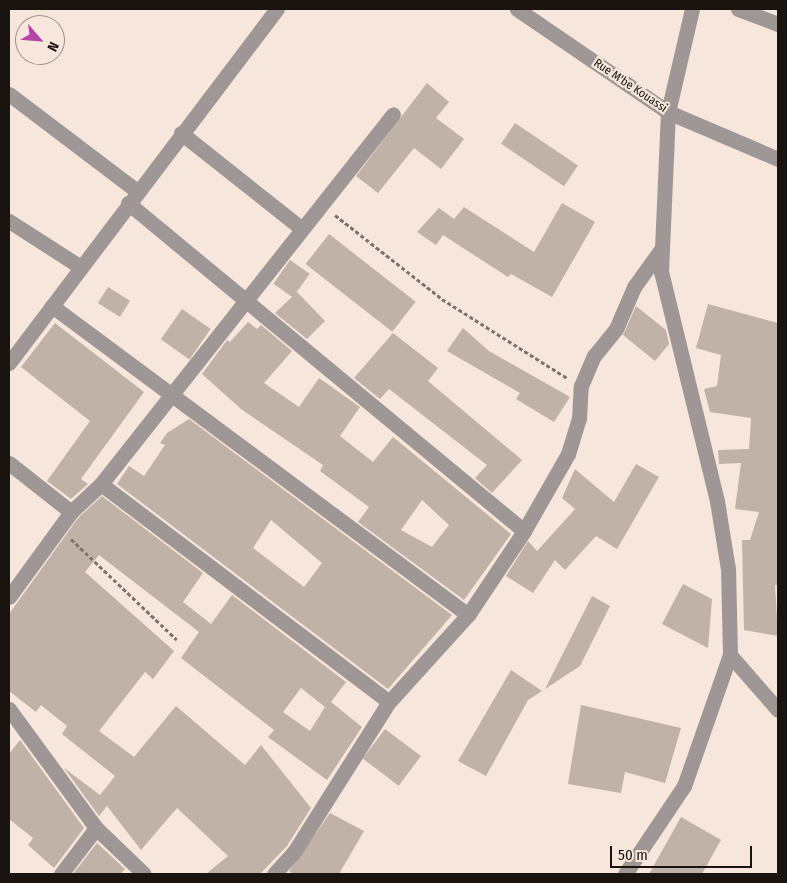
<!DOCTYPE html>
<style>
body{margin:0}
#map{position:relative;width:787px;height:883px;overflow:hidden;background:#f6e6db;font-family:"Fira Sans Condensed",sans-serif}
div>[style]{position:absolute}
.building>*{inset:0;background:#c1b2a7;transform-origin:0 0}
.path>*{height:3px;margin-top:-1.5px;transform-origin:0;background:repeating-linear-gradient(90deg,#7d736c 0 4px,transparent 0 6.5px)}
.street>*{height:15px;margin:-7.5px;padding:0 7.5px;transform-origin:7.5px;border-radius:7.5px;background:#9f9796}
span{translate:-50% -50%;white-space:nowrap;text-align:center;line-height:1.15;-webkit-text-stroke:4.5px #f6e6db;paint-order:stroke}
.street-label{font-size:12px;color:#191410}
.frame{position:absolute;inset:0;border:10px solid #191410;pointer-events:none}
.north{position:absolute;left:15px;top:15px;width:50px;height:50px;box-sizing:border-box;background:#f6e6db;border:1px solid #9e928a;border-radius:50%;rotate:117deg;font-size:14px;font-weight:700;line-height:20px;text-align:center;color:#191410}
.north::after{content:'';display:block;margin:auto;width:18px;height:22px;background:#b346a6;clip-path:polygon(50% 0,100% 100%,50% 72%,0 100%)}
.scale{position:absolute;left:610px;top:846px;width:142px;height:22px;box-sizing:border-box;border:2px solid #191410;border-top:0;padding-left:6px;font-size:15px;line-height:18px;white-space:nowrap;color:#191410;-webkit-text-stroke:4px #f6e6db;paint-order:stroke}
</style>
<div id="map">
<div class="building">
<i style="clip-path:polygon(427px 83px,449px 102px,436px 118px,464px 139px,441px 169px,414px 148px,378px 193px,356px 176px)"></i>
<i style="left:515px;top:123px;width:76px;height:25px;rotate:34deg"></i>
<i style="clip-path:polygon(562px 203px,595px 222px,552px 297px,511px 274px,508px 277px,443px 235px,436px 245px,417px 232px,439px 208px,454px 219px,464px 207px,534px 252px)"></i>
<i style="left:329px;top:234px;width:110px;height:38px;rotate:38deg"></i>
<i style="left:290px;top:260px;width:24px;height:29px;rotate:35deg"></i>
<i style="left:108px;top:287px;width:26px;height:19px;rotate:32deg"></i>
<i style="clip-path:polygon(297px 292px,325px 321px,307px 339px,275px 313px)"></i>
<i style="clip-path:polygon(708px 304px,778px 323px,778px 585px,775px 585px,778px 636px,744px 630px,742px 540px,750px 540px,759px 512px,735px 509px,741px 463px,719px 464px,718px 450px,749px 449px,751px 418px,710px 412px,704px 389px,717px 386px,721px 355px,696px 348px)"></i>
<i style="clip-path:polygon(636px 306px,666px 330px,669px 344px,655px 361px,623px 335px)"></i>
<i style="left:182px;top:309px;width:35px;height:37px;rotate:35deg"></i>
<i style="clip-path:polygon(evenodd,248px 322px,257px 329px,261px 325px,292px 351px,264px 383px,299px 407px,319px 378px,360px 407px,340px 436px,373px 462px,393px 437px,511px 534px,464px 600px,358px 522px,369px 507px,320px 471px,323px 465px,241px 409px,202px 374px,227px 340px,230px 342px,248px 322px,422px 500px,449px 525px,432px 547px,401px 530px,422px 500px)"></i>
<i style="clip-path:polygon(55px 323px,144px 392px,81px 479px,88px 484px,71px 499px,47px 481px,90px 421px,21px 367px)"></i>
<i style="clip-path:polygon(463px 328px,489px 351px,570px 397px,554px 422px,516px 399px,520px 393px,447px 351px)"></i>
<i style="clip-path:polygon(393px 333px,438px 368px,428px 381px,522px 460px,492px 493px,475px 478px,487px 465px,389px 389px,380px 399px,354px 378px)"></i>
<i style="clip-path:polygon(evenodd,189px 419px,452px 615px,388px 689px,117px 484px,129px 466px,144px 476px,165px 445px,160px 443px,167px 433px,189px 419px,271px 520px,322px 563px,304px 587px,253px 548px,271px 520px)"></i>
<i style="clip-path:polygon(636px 464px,659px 477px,617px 549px,596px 536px,565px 570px,555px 560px,533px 593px,506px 576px,528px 541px,537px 551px,575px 509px,562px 498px,575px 469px,614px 502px)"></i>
<i style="clip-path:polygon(evenodd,102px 496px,203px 573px,183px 602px,211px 624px,232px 595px,346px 682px,331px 702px,362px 727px,327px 780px,268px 737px,274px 730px,181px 658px,199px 632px,99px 555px,85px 572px,174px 651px,153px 679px,145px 672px,99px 731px,134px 757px,176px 706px,245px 765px,261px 745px,311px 808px,287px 846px,260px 874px,206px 874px,228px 856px,177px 808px,141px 850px,107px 806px,99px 816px,64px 768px,100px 795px,115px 776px,62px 734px,67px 726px,41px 705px,36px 712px,9px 691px,9px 614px,78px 518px,102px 496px,301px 688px,325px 707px,310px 731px,283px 712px,301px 688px)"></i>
<i style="clip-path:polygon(683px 584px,712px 599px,708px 648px,662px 624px)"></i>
<i style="clip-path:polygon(592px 596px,610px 606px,580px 666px,545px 689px)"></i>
<i style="clip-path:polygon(511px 670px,542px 691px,528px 700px,486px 776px,458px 761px)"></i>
<i style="clip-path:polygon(581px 705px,681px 728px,665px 783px,625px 772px,621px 793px,568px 784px)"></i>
<i style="left:385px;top:729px;width:45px;height:37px;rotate:37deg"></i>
<i style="clip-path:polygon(20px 740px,84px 828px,54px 868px,28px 845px,33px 838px,9px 819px,9px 754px)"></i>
<i style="clip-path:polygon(330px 813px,364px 831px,339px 874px,293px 874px,289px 871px)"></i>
<i style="clip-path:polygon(681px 817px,721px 840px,702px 874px,649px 874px)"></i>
<i style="clip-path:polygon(97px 843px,125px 869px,120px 874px,73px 874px)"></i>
</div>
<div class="path">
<i style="left:335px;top:215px;width:136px;rotate:38.1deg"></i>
<i style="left:442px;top:299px;width:148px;rotate:32.3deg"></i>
<i style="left:71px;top:539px;width:146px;rotate:43.6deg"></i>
</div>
<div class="street">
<i style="left:517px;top:9px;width:183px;rotate:34.3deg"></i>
<i style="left:668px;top:112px;width:120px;rotate:23.1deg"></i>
<i style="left:738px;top:9px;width:43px;rotate:20.6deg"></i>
<i style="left:9px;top:94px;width:161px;rotate:37.2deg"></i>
<i style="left:181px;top:133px;width:154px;rotate:38.4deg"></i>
<i style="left:128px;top:203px;width:514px;rotate:39.63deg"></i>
<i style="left:9px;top:221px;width:83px;rotate:32.7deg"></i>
<i style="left:52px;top:306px;width:518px;rotate:36.6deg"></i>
<i style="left:9px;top:363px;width:444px;rotate:-52.9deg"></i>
<i style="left:9px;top:463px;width:79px;rotate:38.3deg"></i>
<i style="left:71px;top:512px;width:105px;rotate:126.1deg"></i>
<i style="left:101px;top:484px;width:361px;rotate:37.1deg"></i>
<i style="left:71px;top:512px;width:41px;rotate:-43deg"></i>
<i style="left:101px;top:484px;width:471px;rotate:-51.7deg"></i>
<i style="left:730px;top:655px;width:73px;rotate:48.9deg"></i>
<i style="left:9px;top:709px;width:147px;rotate:53.8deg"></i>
<i style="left:96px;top:828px;width:66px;rotate:43.8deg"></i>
<i style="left:61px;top:874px;width:58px;rotate:-52.7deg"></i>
<i style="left:274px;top:874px;width:30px;rotate:-48deg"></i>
<i style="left:294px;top:852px;width:178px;rotate:-57.7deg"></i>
<i style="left:389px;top:702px;width:118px;rotate:-47.8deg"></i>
<i style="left:468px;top:615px;width:101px;rotate:-56.3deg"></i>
<i style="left:524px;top:531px;width:89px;rotate:-60.3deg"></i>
<i style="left:568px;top:454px;width:37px;rotate:-73deg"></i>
<i style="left:579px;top:419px;width:33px;rotate:-87deg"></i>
<i style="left:581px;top:386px;width:33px;rotate:-67deg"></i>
<i style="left:594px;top:356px;width:35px;rotate:-51deg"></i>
<i style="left:616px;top:329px;width:46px;rotate:-66.8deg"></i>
<i style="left:634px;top:287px;width:48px;rotate:-54.3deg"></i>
<i style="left:625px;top:874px;width:106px;rotate:-56.2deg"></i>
<i style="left:684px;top:786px;width:139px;rotate:-70.7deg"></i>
<i style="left:730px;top:655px;width:86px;rotate:-91.3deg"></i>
<i style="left:728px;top:569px;width:69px;rotate:-99.2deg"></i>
<i style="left:717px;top:501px;width:236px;rotate:-103.7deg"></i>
<i style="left:661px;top:272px;width:160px;rotate:-87.5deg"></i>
<i style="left:668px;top:112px;width:106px;rotate:-76.9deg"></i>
</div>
<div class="street-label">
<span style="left:630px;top:86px;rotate:34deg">Rue M'be Kouassi</span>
</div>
<div class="frame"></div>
<div class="north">N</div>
<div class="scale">50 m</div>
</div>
